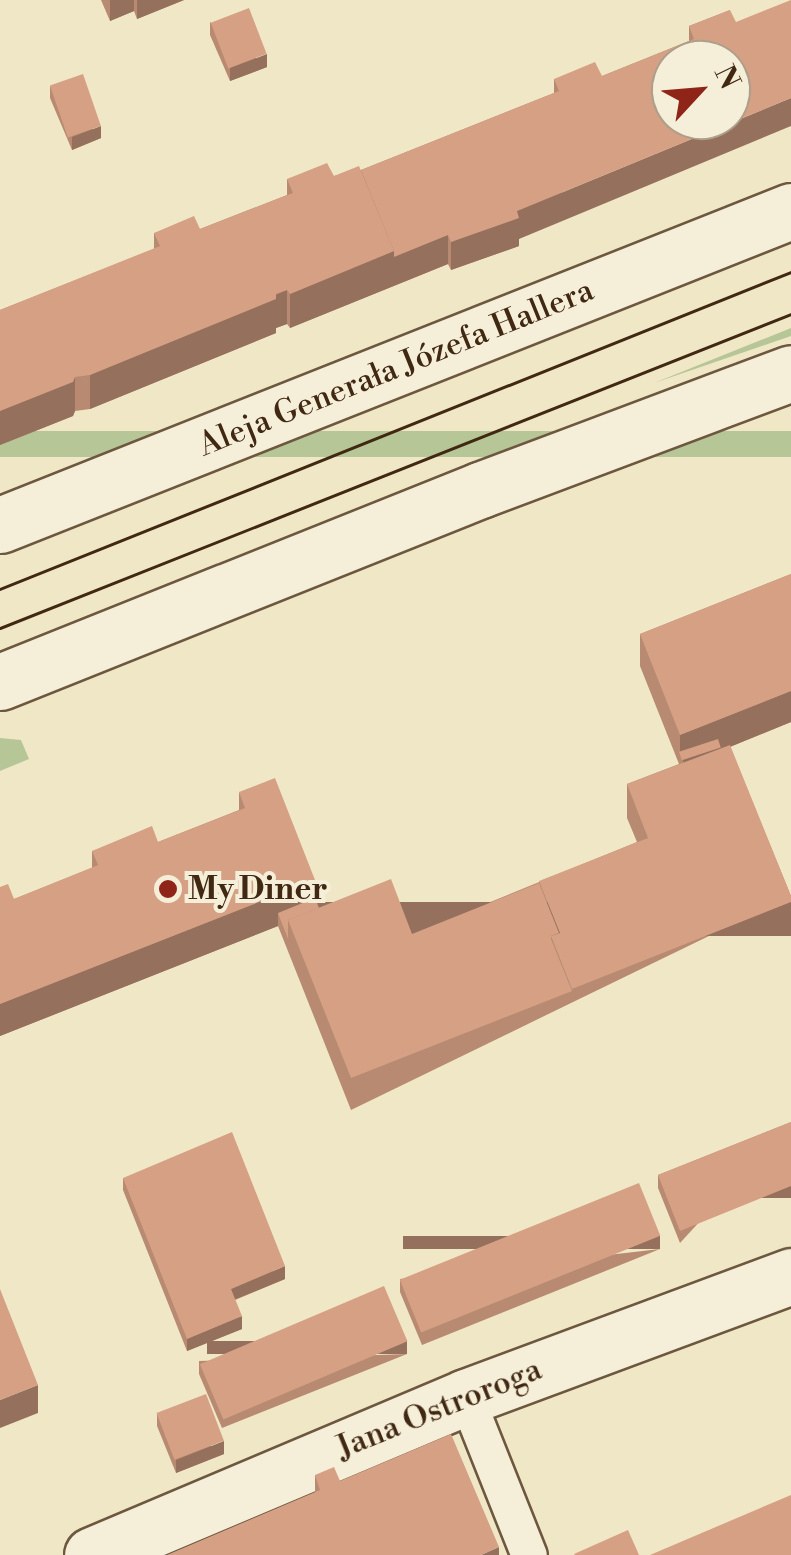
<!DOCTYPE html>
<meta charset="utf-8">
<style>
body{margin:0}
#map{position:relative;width:791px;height:1555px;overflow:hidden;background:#f0e7c6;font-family:"Libre Bodoni",serif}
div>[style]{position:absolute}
.green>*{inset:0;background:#b7c697;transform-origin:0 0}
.roads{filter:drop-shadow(2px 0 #6d583f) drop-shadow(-2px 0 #6d583f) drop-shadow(0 2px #6d583f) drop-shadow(0 -2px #6d583f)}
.lane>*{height:35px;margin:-17.5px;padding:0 17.5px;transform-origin:17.5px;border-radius:17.5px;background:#f5efda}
.street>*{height:55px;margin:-27.5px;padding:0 27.5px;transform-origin:27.5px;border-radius:27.5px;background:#f5efda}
.secondary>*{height:55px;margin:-27.5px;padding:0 27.5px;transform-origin:27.5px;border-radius:27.5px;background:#f5efda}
.tram>*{height:2.5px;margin:-1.25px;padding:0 1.25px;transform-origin:1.25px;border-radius:1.25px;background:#412812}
.wall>*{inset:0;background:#b78a71}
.shaded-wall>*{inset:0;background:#95705c;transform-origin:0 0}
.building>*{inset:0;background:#d5a083;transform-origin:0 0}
.dots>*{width:28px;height:28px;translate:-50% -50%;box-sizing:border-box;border:5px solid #f5efda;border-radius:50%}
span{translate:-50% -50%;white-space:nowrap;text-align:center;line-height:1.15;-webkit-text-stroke:8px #f5efda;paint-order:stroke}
.street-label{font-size:32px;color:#412812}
.poi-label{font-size:32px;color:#412812;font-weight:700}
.left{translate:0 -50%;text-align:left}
.north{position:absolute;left:651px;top:40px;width:100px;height:100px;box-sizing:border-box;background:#f5efda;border:2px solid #ad9f8a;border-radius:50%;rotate:64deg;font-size:28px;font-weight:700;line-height:40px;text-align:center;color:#412812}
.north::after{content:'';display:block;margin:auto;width:35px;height:45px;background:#8f2418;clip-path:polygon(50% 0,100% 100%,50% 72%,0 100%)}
</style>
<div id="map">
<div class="green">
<i style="clip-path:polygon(791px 328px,791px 336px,654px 383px)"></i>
<i style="left:791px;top:431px;width:26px;height:810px;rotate:90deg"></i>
<i style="clip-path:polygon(0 738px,21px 740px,29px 759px,0 771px)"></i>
</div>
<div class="roads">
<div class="lane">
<i style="left:466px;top:1397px;width:170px;rotate:68.3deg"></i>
</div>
<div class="street">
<i style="left:92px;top:1555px;width:406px;rotate:-22.9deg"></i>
<i style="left:466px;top:1397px;width:347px;rotate:-20.4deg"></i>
</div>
<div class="secondary">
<i style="left:0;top:525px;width:851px;rotate:-21.65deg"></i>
<i style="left:0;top:682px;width:517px;rotate:-21.8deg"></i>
<i style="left:480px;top:490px;width:332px;rotate:-20.6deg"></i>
</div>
</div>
<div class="tram">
<i style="left:0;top:589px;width:852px;rotate:-21.84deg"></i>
<i style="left:0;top:628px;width:851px;rotate:-21.65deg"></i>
</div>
<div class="wall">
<i style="clip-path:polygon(101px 0,184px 0,137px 19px,134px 11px,110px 21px)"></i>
<i style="clip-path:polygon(730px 10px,519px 239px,519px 246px,451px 270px,448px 264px,290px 328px,287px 324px,276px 328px,276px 333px,90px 409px,75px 411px,73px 416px,0 445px,0 310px,154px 249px,154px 233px,200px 229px,287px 195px,287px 179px,334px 176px,361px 170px,554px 93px,554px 79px,602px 76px,689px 41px,689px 26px)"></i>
<i style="clip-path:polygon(210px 22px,267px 67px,230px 81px,210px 35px)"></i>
<i style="clip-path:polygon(50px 86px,101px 138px,72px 150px,50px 98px)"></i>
<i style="clip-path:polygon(791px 574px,791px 722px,730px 747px,791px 896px,351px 1110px,278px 926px,0 1036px,0 887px,14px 899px,92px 868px,92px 851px,158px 842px,239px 810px,239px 792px,315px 898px,319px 908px,412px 934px,637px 842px,627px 818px,627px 784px,679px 764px,640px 666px,640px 634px)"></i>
<i style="clip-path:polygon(791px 1122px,680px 1243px,658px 1188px,658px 1175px)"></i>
<i style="clip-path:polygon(123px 1178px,285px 1279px,235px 1300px,242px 1329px,187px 1351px,123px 1190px)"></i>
<i style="clip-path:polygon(660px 1249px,422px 1345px,400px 1292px,400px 1279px)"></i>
<i style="clip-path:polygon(407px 1354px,222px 1428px,199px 1374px,199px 1361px)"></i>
<i style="clip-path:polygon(157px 1414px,224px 1454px,176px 1473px,157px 1426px)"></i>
<i style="clip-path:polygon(315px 1475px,340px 1481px,499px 1555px,315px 1492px)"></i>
</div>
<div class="shaded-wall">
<i style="clip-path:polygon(110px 0,134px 0,134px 11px,110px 21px)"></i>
<i style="clip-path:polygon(137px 0,184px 0,137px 19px)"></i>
<i style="clip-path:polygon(267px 54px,267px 67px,230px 81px,230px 68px)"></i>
<i style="clip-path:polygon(791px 98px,791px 126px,519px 239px,519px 246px,451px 270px,451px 242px,517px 211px)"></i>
<i style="clip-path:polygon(101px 126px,101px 138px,72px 150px,72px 137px)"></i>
<i style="clip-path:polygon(448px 235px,448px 264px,290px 328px,290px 294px,394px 251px)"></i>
<i style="clip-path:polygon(287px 290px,287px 324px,276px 328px,276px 333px,90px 409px,90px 375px)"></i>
<i style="clip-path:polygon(75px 377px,75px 411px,73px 416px,0 445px,0 411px)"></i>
<i style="clip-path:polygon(791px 691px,791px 722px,685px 765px,680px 754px,680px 766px,680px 735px)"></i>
<i style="clip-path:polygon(315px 880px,315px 911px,278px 913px,278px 926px,0 1036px,0 1004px)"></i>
<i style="left:791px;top:902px;width:34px;height:474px;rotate:90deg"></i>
<i style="left:791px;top:1186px;width:12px;height:120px;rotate:90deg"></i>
<i style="left:660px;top:1236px;width:13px;height:257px;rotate:90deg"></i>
<i style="clip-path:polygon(285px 1266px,285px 1279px,231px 1301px,231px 1289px)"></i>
<i style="clip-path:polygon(242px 1316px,242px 1329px,187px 1351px,187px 1339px)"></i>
<i style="left:407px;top:1341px;width:13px;height:200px;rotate:90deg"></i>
<i style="clip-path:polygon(38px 1385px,38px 1413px,0 1428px,0 1400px)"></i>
<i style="clip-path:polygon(224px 1441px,224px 1454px,176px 1473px,176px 1460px)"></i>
<i style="clip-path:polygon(499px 1547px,499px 1555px,481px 1555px)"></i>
</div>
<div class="building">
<i style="clip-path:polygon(evenodd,791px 0,791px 98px,517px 211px,519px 218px,451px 242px,448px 235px,394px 257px,394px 251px,361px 170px,559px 91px,554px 79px,595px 62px,602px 76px,694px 39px,689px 26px,730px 10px,736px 22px,791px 0,671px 60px,731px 60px,731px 120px,671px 120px,671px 60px)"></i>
<i style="left:249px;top:8px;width:49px;height:41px;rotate:69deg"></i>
<i style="left:83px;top:74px;width:55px;height:35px;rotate:71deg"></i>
<i style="clip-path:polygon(327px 163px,334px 176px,359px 166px,394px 251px,290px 294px,287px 290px,276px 294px,276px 299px,90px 375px,75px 377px,73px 382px,0 411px,0 310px,160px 246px,154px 233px,194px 216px,200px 229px,293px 193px,287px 179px)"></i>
<i style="clip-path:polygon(791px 574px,791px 691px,680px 735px,640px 634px)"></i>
<i style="left:718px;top:739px;width:9px;height:41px;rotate:72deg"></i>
<i style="clip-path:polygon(730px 745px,791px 896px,791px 902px,572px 989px,551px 936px,560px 933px,539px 881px,648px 838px,627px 784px)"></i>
<i style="clip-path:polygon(275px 778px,315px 880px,0 1004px,0 887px,8px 884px,14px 899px,98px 865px,92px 851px,152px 826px,158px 842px,245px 808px,239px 792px)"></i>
<i style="clip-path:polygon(391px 879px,412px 934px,539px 883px,559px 933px,551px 936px,551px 939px,572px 991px,351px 1078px,288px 920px)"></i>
<i style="clip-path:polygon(315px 898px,319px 908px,288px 920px,288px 939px,278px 913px)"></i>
<i style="clip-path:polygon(791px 1122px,791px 1186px,680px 1231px,658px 1175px)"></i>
<i style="clip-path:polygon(232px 1132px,285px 1266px,231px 1289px,242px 1316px,187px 1339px,123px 1178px)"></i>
<i style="left:639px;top:1183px;width:57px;height:258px;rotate:68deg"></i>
<i style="left:384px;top:1286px;width:60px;height:200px;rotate:67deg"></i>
<i style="clip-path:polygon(0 1289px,38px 1385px,0 1400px)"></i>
<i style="left:206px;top:1394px;width:50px;height:53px;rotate:69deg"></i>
<i style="clip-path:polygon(451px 1434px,499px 1547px,481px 1555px,167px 1555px,320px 1490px,315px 1475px,334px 1467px,340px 1481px)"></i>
<i style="clip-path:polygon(791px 1495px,791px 1555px,650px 1555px)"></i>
<i style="clip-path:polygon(628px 1530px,639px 1555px,575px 1555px,574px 1554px)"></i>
</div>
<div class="dots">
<i style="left:168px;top:889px;background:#8f2418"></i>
</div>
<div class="street-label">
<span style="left:396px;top:368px;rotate:-22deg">Aleja Generała Józefa Hallera</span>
<span style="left:439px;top:1409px;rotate:-22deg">Jana Ostroroga</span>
</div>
<div class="poi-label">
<span class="left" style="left:188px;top:889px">My Diner</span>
</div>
<div class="north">N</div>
</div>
